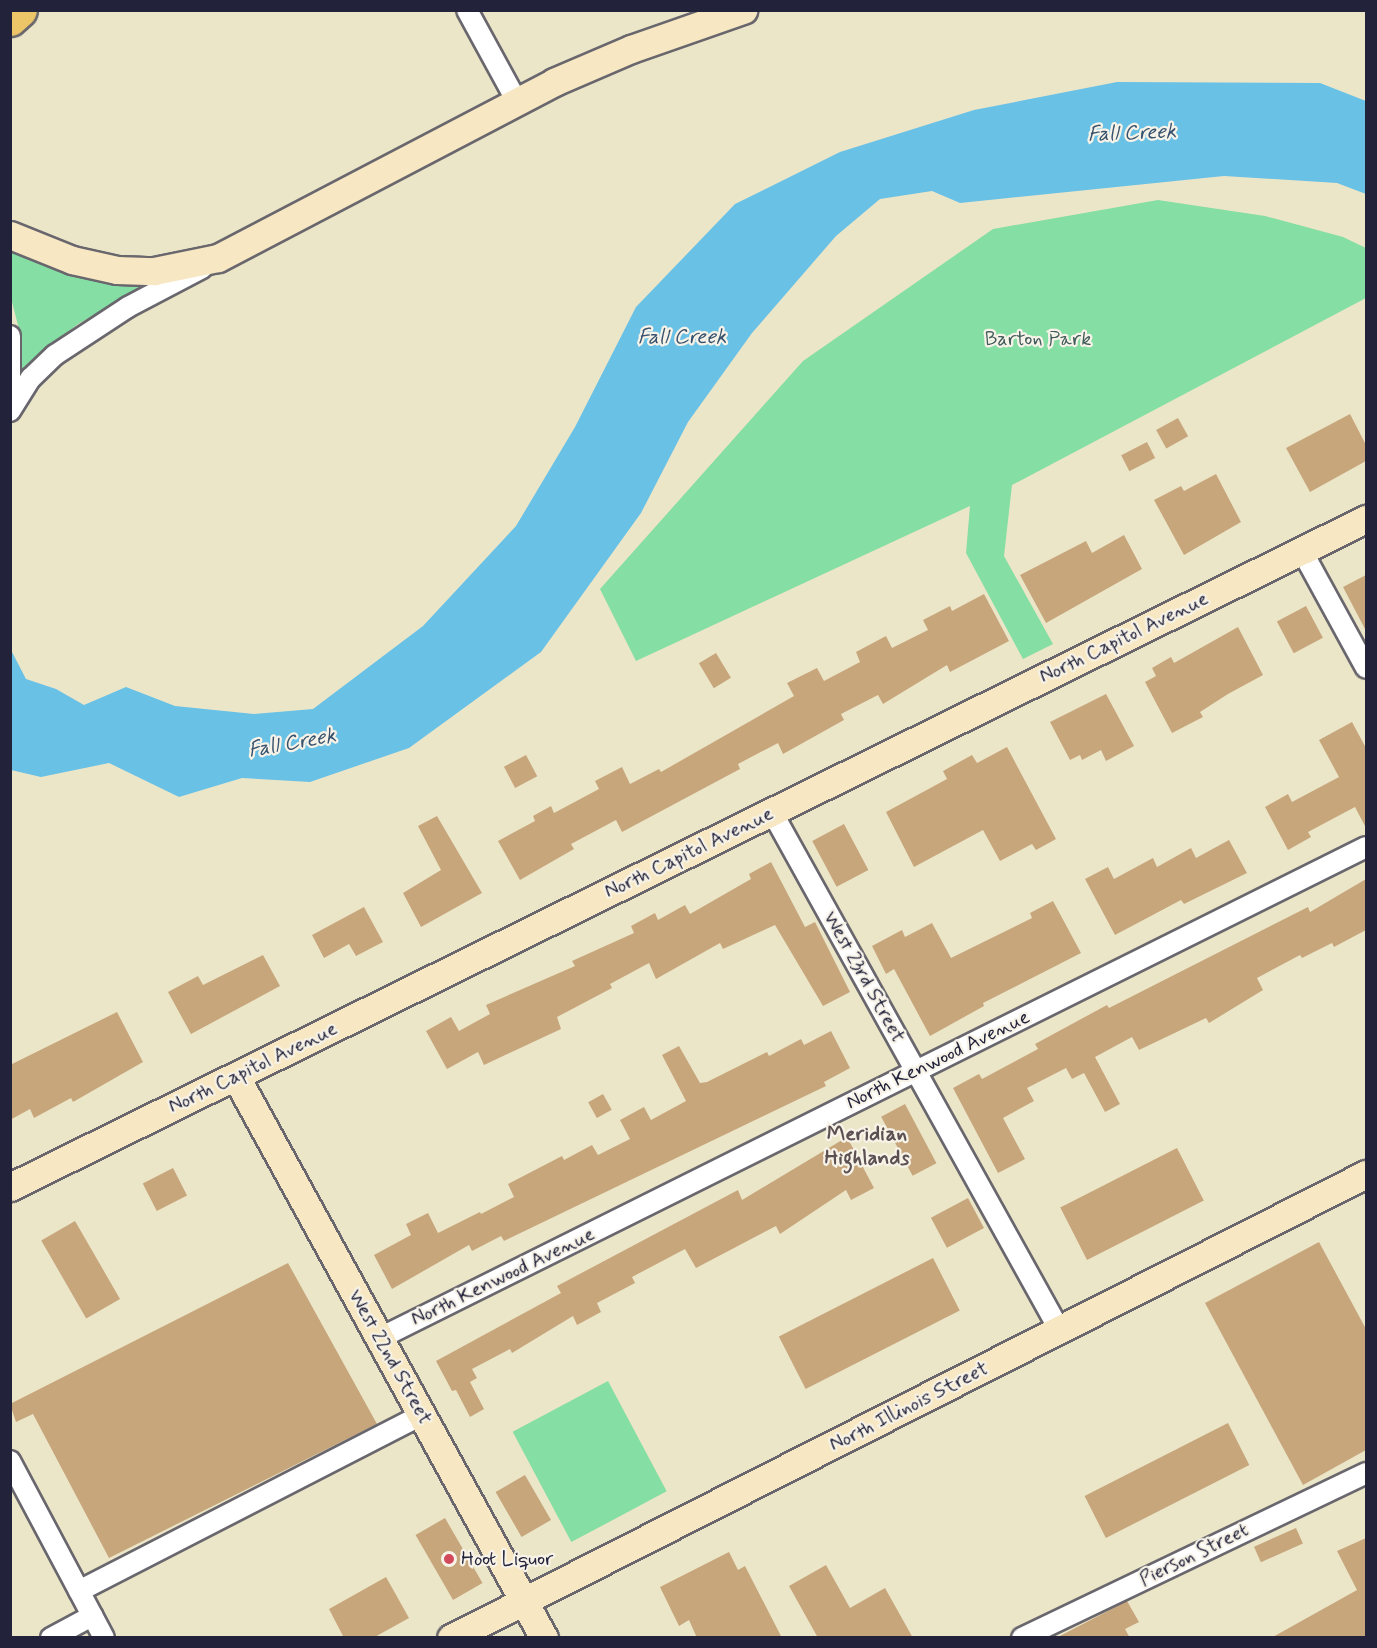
<!DOCTYPE html>
<style>
body{margin:0}
#map{position:relative;width:1377px;height:1648px;overflow:hidden;background:#ece6c9;font-family:Mynerve,sans-serif}
div>[style]{position:absolute}
.green>*{inset:0;background:#85dea3;transform-origin:0 0}
.water>*{inset:0;background:#69c1e6}
.building>*{inset:0;background:#c7a67c;transform-origin:0 0}
.roads{filter:drop-shadow(2px 0 #69676d) drop-shadow(-2px 0 #69676d) drop-shadow(0 2px #69676d) drop-shadow(0 -2px #69676d)}
.minor>*{height:20px;margin:-10px;padding:0 10px;transform-origin:10px;border-radius:10px;background:#fff}
.secondary>*{height:27px;margin:-13.5px;padding:0 13.5px;transform-origin:13.5px;border-radius:13.5px;background:#f7e8c3}
.motorway>*{height:33px;margin:-16.5px;padding:0 16.5px;transform-origin:16.5px;border-radius:16.5px;background:#ecc569}
.dots>*{width:16px;height:16px;translate:-50% -50%;box-sizing:border-box;border:3px solid #f7f3e8;border-radius:50%}
span{translate:-50% -50%;white-space:nowrap;text-align:center;line-height:1.15;-webkit-text-stroke:4.5px #f7f3e8;paint-order:stroke}
.park-label{font-size:20px;color:#405a5a}
.street-label{font-size:20px;color:#22223b}
.poi-label{font-size:20px;color:#22223b}
.left{translate:0 -50%;text-align:left}
.water-label{font-size:21px;color:#37526e;font-style:italic}
.neighbourhood-label{font-size:21px;color:#5c5052;font-weight:700}
.frame{position:absolute;inset:0;border:12px solid #22223b;pointer-events:none}
</style>
<div id="map">
<div class="green">
<i style="clip-path:polygon(1158px 200px,1265px 216px,1343px 237px,1366px 248px,1366px 298px,1012px 485px,1004px 556px,1053px 644px,1023px 659px,966px 553px,970px 506px,636px 661px,600px 589px,803px 361px,993px 229px)"></i>
<i style="clip-path:polygon(10px 247px,151px 283px,78px 324px,48px 347px,22px 374px,21px 337px,11px 298px)"></i>
<i style="left:608px;top:1381px;width:125px;height:108px;rotate:62deg"></i>
</div>
<div class="water">
<i style="clip-path:polygon(1117px 82px,1320px 83px,1366px 101px,1366px 194px,1337px 183px,1224px 176px,960px 203px,932px 191px,880px 199px,836px 236px,752px 333px,688px 422px,641px 513px,541px 652px,409px 748px,310px 782px,242px 778px,179px 797px,109px 763px,41px 777px,11px 770px,11px 650px,26px 679px,56px 689px,84px 705px,126px 687px,175px 706px,254px 714px,313px 709px,423px 626px,516px 526px,575px 427px,636px 307px,735px 204px,840px 152px,974px 110px)"></i>
</div>
<div class="building">
<i style="clip-path:polygon(1350px 414px,1366px 445px,1366px 461px,1310px 492px,1286px 448px)"></i>
<i style="left:1178px;top:418px;width:21px;height:25px;rotate:61deg"></i>
<i style="left:1147px;top:442px;width:18px;height:29px;rotate:63deg"></i>
<i style="clip-path:polygon(1216px 474px,1241px 522px,1184px 555px,1154px 500px,1181px 486px,1184px 491px)"></i>
<i style="clip-path:polygon(1124px 535px,1142px 569px,1046px 623px,1020px 575px,1086px 541px,1092px 553px)"></i>
<i style="clip-path:polygon(1366px 575px,1366px 631px,1343px 587px)"></i>
<i style="clip-path:polygon(984px 594px,1009px 641px,950px 672px,947px 665px,883px 704px,878px 695px,841px 714px,844px 720px,783px 754px,778px 743px,738px 764px,740px 769px,622px 832px,616px 820px,571px 844px,574px 849px,520px 880px,498px 841px,535px 821px,533px 816px,551px 806px,554px 813px,599px 789px,595px 781px,622px 767px,630px 784px,659px 769px,661px 772px,794px 696px,787px 683px,817px 668px,824px 681px,860px 662px,856px 652px,886px 636px,892px 648px,928px 630px,923px 620px,950px 606px,952px 611px)"></i>
<i style="left:1306px;top:606px;width:36px;height:33px;rotate:62deg"></i>
<i style="clip-path:polygon(1238px 627px,1263px 675px,1228px 694px,1200px 712px,1203px 717px,1172px 733px,1145px 682px,1156px 676px,1152px 668px,1171px 657px,1174px 663px)"></i>
<i style="left:716px;top:653px;width:29px;height:20px;rotate:59deg"></i>
<i style="clip-path:polygon(1106px 694px,1134px 746px,1106px 761px,1101px 750px,1082px 760px,1080px 755px,1070px 760px,1050px 722px)"></i>
<i style="clip-path:polygon(1352px 722px,1366px 748px,1366px 828px,1355px 807px,1308px 832px,1311px 837px,1288px 850px,1265px 807px,1288px 794px,1292px 802px,1339px 777px,1319px 740px)"></i>
<i style="clip-path:polygon(1007px 747px,1056px 839px,1036px 850px,1032px 844px,1000px 861px,983px 830px,914px 867px,886px 812px,947px 779px,943px 771px,972px 755px,977px 763px)"></i>
<i style="left:526px;top:755px;width:24px;height:25px;rotate:62deg"></i>
<i style="clip-path:polygon(437px 816px,482px 893px,421px 927px,403px 893px,441px 870px,418px 826px)"></i>
<i style="left:844px;top:824px;width:52px;height:36px;rotate:62deg"></i>
<i style="clip-path:polygon(1229px 840px,1247px 873px,1184px 904px,1181px 900px,1115px 935px,1085px 879px,1108px 867px,1114px 879px,1153px 858px,1157px 867px,1191px 848px,1196px 858px)"></i>
<i style="clip-path:polygon(771px 862px,805px 927px,815px 922px,850px 992px,823px 1006px,775px 925px,723px 949px,720px 943px,656px 979px,649px 963px,610px 984px,612px 988px,557px 1017px,561px 1029px,484px 1065px,478px 1052px,447px 1069px,426px 1031px,451px 1017px,459px 1031px,490px 1014px,486px 1005px,575px 966px,572px 961px,634px 933px,631px 926px,655px 913px,658px 920px,685px 905px,690px 914px,751px 879px,749px 874px)"></i>
<i style="clip-path:polygon(1366px 879px,1366px 930px,1334px 947px,1332px 943px,1302px 958px,1300px 955px,1257px 978px,1263px 990px,1209px 1023px,1206px 1018px,1139px 1050px,1132px 1037px,1095px 1057px,1120px 1104px,1105px 1112px,1084px 1073px,1072px 1079px,1066px 1068px,1027px 1088px,1034px 1101px,1003px 1118px,1025px 1159px,998px 1173px,953px 1088px,979px 1074px,982px 1079px,1038px 1049px,1035px 1044px,1107px 1005px,1109px 1008px,1308px 907px,1310px 912px)"></i>
<i style="clip-path:polygon(1053px 901px,1081px 953px,983px 1003px,984px 1006px,930px 1036px,894px 969px,886px 974px,872px 946px,902px 930px,905px 937px,932px 923px,951px 958px,1032px 918px,1030px 913px)"></i>
<i style="clip-path:polygon(364px 907px,383px 942px,356px 956px,349px 944px,324px 958px,312px 935px)"></i>
<i style="clip-path:polygon(263px 955px,280px 986px,191px 1034px,168px 992px,198px 976px,203px 985px)"></i>
<i style="clip-path:polygon(117px 1012px,143px 1062px,73px 1102px,71px 1098px,34px 1118px,30px 1109px,10px 1120px,10px 1065px)"></i>
<i style="clip-path:polygon(831px 1031px,850px 1068px,824px 1082px,826px 1086px,504px 1241px,501px 1236px,472px 1251px,469px 1245px,392px 1289px,374px 1255px,411px 1235px,406px 1224px,428px 1213px,438px 1233px,480px 1212px,481px 1214px,514px 1197px,508px 1184px,562px 1156px,564px 1160px,592px 1145px,598px 1155px,630px 1139px,620px 1120px,644px 1107px,651px 1120px,686px 1101px,662px 1055px,679px 1046px,700px 1083px,707px 1082px,767px 1052px,769px 1056px,801px 1039px,804px 1045px)"></i>
<i style="left:603px;top:1094px;width:18px;height:17px;rotate:61deg"></i>
<i style="left:905px;top:1104px;width:67px;height:27px;rotate:62deg"></i>
<i style="clip-path:polygon(847px 1137px,874px 1188px,851px 1200px,846px 1190px,780px 1234px,776px 1226px,696px 1268px,685px 1249px,632px 1277px,635px 1283px,597px 1303px,601px 1312px,577px 1325px,573px 1316px,512px 1353px,510px 1349px,472px 1369px,477px 1378px,470px 1382px,484px 1409px,470px 1417px,456px 1390px,452px 1391px,436px 1361px,561px 1293px,557px 1286px,738px 1190px,742px 1200px)"></i>
<i style="left:1177px;top:1148px;width:59px;height:131px;rotate:63deg"></i>
<i style="left:173px;top:1168px;width:31px;height:34px;rotate:63deg"></i>
<i style="left:968px;top:1198px;width:34px;height:42px;rotate:62deg"></i>
<i style="left:75px;top:1221px;width:90px;height:39px;rotate:60deg"></i>
<i style="clip-path:polygon(1319px 1242px,1366px 1329px,1366px 1450px,1303px 1485px,1205px 1303px)"></i>
<i style="left:933px;top:1258px;width:59px;height:173px;rotate:63deg"></i>
<i style="clip-path:polygon(288px 1263px,377px 1424px,109px 1558px,33px 1414px,16px 1422px,10px 1404px)"></i>
<i style="left:1228px;top:1423px;width:47px;height:161px;rotate:63deg"></i>
<i style="left:525px;top:1475px;width:52px;height:34px;rotate:60deg"></i>
<i style="left:445px;top:1518px;width:75px;height:34px;rotate:60deg"></i>
<i style="left:1296px;top:1528px;width:17px;height:46px;rotate:66deg"></i>
<i style="clip-path:polygon(1366px 1538px,1366px 1638px,1271px 1638px,1357px 1590px,1337px 1551px)"></i>
<i style="clip-path:polygon(729px 1552px,738px 1570px,745px 1566px,782px 1638px,697px 1638px,689px 1620px,679px 1626px,660px 1587px)"></i>
<i style="clip-path:polygon(826px 1565px,850px 1608px,885px 1588px,913px 1638px,818px 1638px,789px 1586px)"></i>
<i style="clip-path:polygon(386px 1577px,409px 1618px,373px 1638px,344px 1638px,329px 1609px)"></i>
<i style="clip-path:polygon(1127px 1601px,1139px 1622px,1125px 1629px,1130px 1638px,1056px 1638px)"></i>
</div>
<div class="roads">
<div class="minor">
<i style="left:467px;top:10px;width:102px;rotate:61.4deg"></i>
<i style="left:10px;top:336px;width:68px;rotate:90deg"></i>
<i style="left:10px;top:411px;width:39px;rotate:-58deg"></i>
<i style="left:31px;top:378px;width:33px;rotate:-44deg"></i>
<i style="left:55px;top:355px;width:87px;rotate:-33.3deg"></i>
<i style="left:128px;top:307px;width:84px;rotate:-27.8deg"></i>
<i style="left:1302px;top:551px;width:133px;rotate:61.3deg"></i>
<i style="left:772px;top:812px;width:594px;rotate:60.97deg"></i>
<i style="left:380px;top:1338px;width:1101px;rotate:-26.47deg"></i>
<i style="left:10px;top:1461px;width:200px;rotate:62deg"></i>
<i style="left:79px;top:1591px;width:386px;rotate:-27.2deg"></i>
<i style="left:51px;top:1638px;width:47px;rotate:-28.2deg"></i>
<i style="left:1022px;top:1638px;width:382px;rotate:-25.6deg"></i>
</div>
<div class="secondary">
<i style="left:10px;top:235px;width:67px;rotate:22deg"></i>
<i style="left:72px;top:260px;width:46px;rotate:12.5deg"></i>
<i style="left:117px;top:270px;width:37px;rotate:2deg"></i>
<i style="left:154px;top:271px;width:65px;rotate:-11.5deg"></i>
<i style="left:218px;top:258px;width:379px;rotate:-27.6deg"></i>
<i style="left:554px;top:82px;width:84px;rotate:-23.2deg"></i>
<i style="left:631px;top:49px;width:119px;rotate:-19.2deg"></i>
<i style="left:236px;top:1077px;width:640px;rotate:61.23deg"></i>
<i style="left:10px;top:1187px;width:1512px;rotate:-26.23deg"></i>
<i style="left:451px;top:1638px;width:1026px;rotate:-26.89deg"></i>
</div>
<div class="motorway">
<i style="left:10px;top:19px;width:13px;rotate:-42deg"></i>
</div>
</div>
<div class="dots">
<i style="left:449px;top:1559px;background:#d1495b"></i>
</div>
<div class="park-label">
<span style="left:1038px;top:339px">Barton Park</span>
</div>
<div class="street-label">
<span style="left:1124px;top:638px;rotate:-26deg">North Capitol Avenue</span>
<span style="left:689px;top:853px;rotate:-26deg">North Capitol Avenue</span>
<span style="left:864px;top:977px;rotate:61deg">West 23rd Street</span>
<span style="left:938px;top:1060px;rotate:-26deg">North Kenwood Avenue</span>
<span style="left:253px;top:1068px;rotate:-26deg">North Capitol Avenue</span>
<span style="left:503px;top:1277px;rotate:-26deg">North Kenwood Avenue</span>
<span style="left:390px;top:1357px;rotate:61deg">West 22nd Street</span>
<span style="left:909px;top:1407px;rotate:-27deg">North Illinois Street</span>
<span style="left:1194px;top:1555px;rotate:-26deg">Pierson Street</span>
</div>
<div class="poi-label">
<span class="left" style="left:461px;top:1559px">Hoot Liquor</span>
</div>
<div class="water-label">
<span style="left:1132px;top:133px;rotate:-2deg">Fall Creek</span>
<span style="left:682px;top:337px">Fall Creek</span>
<span style="left:292px;top:743px;rotate:-10deg">Fall Creek</span>
</div>
<div class="neighbourhood-label">
<span style="left:867px;top:1146px">Meridian<br>Highlands</span>
</div>
<div class="frame"></div>
</div>
